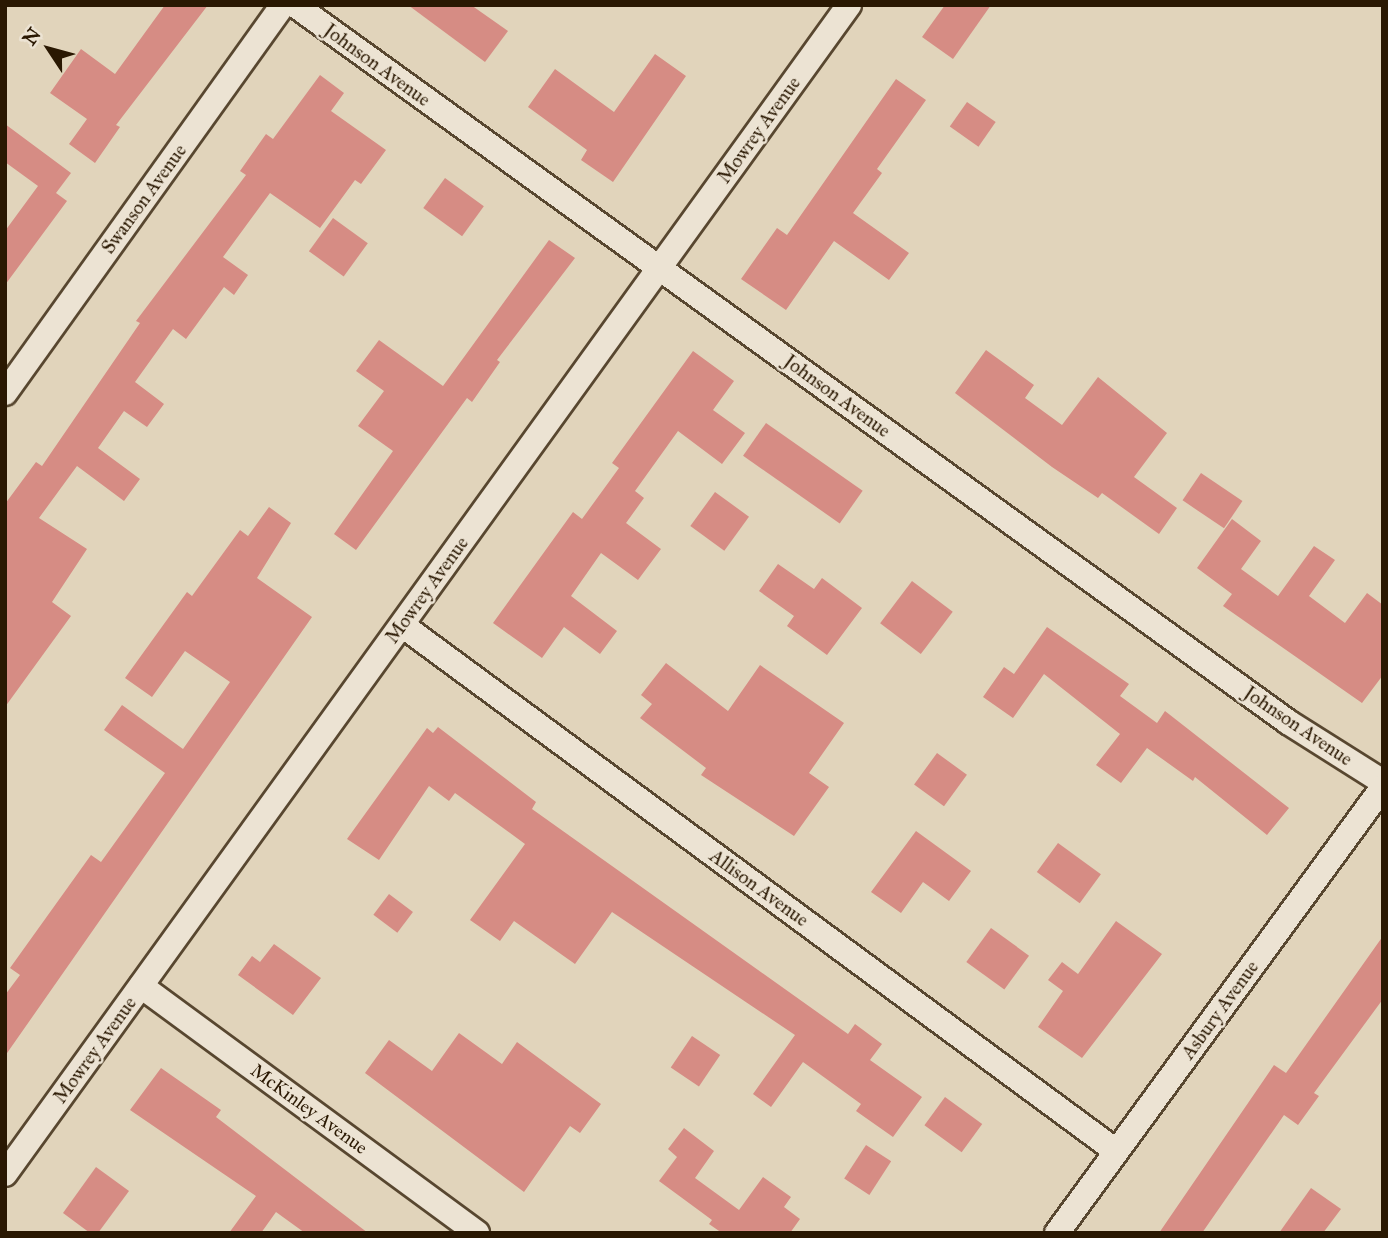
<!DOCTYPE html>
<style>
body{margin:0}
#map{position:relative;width:1388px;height:1238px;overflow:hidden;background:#e1d4bb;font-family:"IM FELL Great Primer",serif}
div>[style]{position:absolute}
.building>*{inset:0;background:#d68c84;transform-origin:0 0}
.roads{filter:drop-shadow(2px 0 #584730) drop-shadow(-2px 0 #584730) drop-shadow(0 2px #584730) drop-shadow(0 -2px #584730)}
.minor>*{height:24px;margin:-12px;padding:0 12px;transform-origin:12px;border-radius:12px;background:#ece3d3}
span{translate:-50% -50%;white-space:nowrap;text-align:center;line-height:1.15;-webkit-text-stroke:5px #ece3d3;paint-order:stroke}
.street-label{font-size:19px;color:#2a1802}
.frame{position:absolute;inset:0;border:7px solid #2a1802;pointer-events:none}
.north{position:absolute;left:14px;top:14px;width:70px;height:70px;-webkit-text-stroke:5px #ece3d3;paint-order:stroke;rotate:306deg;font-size:19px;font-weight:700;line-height:28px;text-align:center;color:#2a1802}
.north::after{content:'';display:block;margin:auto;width:24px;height:32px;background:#2a1802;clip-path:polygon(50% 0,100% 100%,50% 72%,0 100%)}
</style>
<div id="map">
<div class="building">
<i style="clip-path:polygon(165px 5px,208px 5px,116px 125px,120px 127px,95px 163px,69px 144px,87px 119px,50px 93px,81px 49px,115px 74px)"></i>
<i style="clip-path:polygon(408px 5px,471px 5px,508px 31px,485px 62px)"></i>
<i style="clip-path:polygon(945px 5px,991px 5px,953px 59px,922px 37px)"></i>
<i style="clip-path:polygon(655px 54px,686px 76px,613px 182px,581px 160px,587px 150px,528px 107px,555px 69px,614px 112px)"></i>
<i style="clip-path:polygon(320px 75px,344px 93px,331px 111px,386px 150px,361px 184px,355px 180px,320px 228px,270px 193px,223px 257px,248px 275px,234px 295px,224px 287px,186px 339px,173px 329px,135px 382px,164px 404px,147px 427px,124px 411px,98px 448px,140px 479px,124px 501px,77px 466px,39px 518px,87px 549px,52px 602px,71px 616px,5px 707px,5px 504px,36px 462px,42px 466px,140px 323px,136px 321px,246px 175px,240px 171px,266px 134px,273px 139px)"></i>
<i style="clip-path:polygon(896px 79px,926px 100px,877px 169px,882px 173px,853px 213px,909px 253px,889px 280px,834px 241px,786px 310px,741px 279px,777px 228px,787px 235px)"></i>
<i style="left:967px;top:102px;width:35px;height:30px;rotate:35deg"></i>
<i style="clip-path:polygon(5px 124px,71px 173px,56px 193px,67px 201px,5px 285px,5px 231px,38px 186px,5px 162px)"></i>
<i style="left:445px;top:178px;width:48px;height:37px;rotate:36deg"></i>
<i style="left:333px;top:218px;width:43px;height:41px;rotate:36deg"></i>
<i style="clip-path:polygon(549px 240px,575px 258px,497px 360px,500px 362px,472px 402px,467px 398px,356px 550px,334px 534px,393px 451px,358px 426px,384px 391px,356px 371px,379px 340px,443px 386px)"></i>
<i style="clip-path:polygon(986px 350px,1034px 385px,1025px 398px,1062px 425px,1098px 377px,1167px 433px,1134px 477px,1177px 508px,1159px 534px,1102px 493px,1098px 498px,1052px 467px,955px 393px)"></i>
<i style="clip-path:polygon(693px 351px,734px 381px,713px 410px,745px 433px,722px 464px,678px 431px,635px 491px,644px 498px,626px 523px,661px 549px,638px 580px,601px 553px,571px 596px,617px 631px,600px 654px,564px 627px,542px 658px,493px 623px,573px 512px,582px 519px,619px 468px,612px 463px)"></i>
<i style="left:766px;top:423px;width:118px;height:40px;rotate:35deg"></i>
<i style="left:1201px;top:473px;width:50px;height:33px;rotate:34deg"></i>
<i style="left:715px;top:492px;width:42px;height:42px;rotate:36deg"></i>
<i style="clip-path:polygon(269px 507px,291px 523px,257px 578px,312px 617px,5px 1056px,5px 995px,20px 975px,10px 968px,91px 855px,101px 862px,165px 773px,104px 730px,122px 705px,183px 749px,230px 682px,185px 651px,152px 697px,125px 678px,187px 592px,192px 596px,240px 530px,248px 536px)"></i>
<i style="clip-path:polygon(1232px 519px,1261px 541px,1241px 569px,1278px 596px,1314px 546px,1335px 560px,1309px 596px,1345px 623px,1367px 593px,1383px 605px,1383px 675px,1362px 703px,1223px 606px,1232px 594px,1197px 568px)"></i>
<i style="clip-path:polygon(778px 564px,814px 589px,822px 578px,862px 608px,827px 655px,787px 626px,794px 616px,759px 591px)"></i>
<i style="left:912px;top:581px;width:51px;height:53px;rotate:37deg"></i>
<i style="clip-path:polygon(1047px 627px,1129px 684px,1120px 696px,1157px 723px,1165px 711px,1289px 808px,1267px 835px,1195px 777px,1193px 781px,1147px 748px,1121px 783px,1096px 765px,1120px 734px,1044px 674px,1013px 718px,983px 697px,1004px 667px,1014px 674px)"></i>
<i style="clip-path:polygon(666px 663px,728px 711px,760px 665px,844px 723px,809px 773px,829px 787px,794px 836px,701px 775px,706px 768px,640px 718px,652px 704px,641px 695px)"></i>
<i style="clip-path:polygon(438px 727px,536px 802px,532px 809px,848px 1034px,855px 1024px,882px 1044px,870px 1060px,922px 1097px,893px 1137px,856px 1111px,861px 1104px,803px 1062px,771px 1107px,753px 1094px,795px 1035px,612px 912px,575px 964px,514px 921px,500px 941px,470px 920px,525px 844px,455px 793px,449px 801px,429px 786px,379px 860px,347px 839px,427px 728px,433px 733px)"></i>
<i style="left:937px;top:753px;width:37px;height:39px;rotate:36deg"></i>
<i style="clip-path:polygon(916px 831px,971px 871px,949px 901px,923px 882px,901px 913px,871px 892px)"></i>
<i style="left:1058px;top:843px;width:53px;height:36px;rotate:36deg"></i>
<i style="left:389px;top:894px;width:30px;height:26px;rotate:37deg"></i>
<i style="clip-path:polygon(1116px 921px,1162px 954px,1082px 1058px,1038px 1027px,1063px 991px,1048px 980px,1062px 962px,1078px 974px)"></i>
<i style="left:991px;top:928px;width:47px;height:42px;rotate:36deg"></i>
<i style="clip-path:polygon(1383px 936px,1383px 999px,1314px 1093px,1319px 1096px,1298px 1125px,1284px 1115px,1202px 1233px,1159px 1233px,1274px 1065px,1286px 1073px)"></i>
<i style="clip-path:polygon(274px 944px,321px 978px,293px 1015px,238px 975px,252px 956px,260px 962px)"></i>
<i style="clip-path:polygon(459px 1033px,502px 1064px,517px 1042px,601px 1104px,580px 1133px,570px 1126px,524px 1192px,365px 1073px,389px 1040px,432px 1071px)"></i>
<i style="left:692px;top:1036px;width:34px;height:38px;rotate:34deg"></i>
<i style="clip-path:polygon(161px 1068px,221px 1110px,216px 1117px,368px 1233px,305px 1233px,276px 1212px,261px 1233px,229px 1233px,256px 1196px,130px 1110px)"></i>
<i style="left:945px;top:1097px;width:46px;height:35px;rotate:36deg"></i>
<i style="clip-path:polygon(684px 1128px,714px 1151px,695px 1178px,739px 1210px,763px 1177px,791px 1197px,784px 1207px,800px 1219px,790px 1233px,722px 1233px,709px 1224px,712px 1220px,659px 1181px,677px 1157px,668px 1149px)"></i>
<i style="left:866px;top:1145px;width:30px;height:40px;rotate:33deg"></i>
<i style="clip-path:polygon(96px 1167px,129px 1191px,98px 1233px,90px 1233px,63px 1213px)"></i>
<i style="clip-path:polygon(1311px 1188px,1341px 1209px,1323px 1233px,1279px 1233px)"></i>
</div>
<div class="roads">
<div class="minor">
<i style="left:295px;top:5px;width:1225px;rotate:35.83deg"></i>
<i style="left:1288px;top:722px;width:112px;rotate:32.3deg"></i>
<i style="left:5px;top:393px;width:477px;rotate:-54.4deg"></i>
<i style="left:402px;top:625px;width:887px;rotate:36.38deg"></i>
<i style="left:141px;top:986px;width:417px;rotate:36.3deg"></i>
<i style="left:5px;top:1174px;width:1442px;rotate:-54.17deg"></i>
<i style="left:1057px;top:1233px;width:552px;rotate:-53.84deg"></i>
</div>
</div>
<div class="street-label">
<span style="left:377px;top:65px;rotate:36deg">Johnson Avenue</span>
<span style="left:759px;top:130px;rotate:-54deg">Mowrey Avenue</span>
<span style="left:144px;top:199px;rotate:-54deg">Swanson Avenue</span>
<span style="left:837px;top:396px;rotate:36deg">Johnson Avenue</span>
<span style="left:427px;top:590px;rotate:-54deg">Mowrey Avenue</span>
<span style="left:1298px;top:726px;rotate:34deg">Johnson Avenue</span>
<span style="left:759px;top:888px;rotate:36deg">Allison Avenue</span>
<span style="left:1220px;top:1010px;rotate:-54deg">Asbury Avenue</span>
<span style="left:95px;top:1050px;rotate:-54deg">Mowrey Avenue</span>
<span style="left:309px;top:1109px;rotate:36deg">McKinley Avenue</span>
</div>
<div class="frame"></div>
<div class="north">N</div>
</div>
